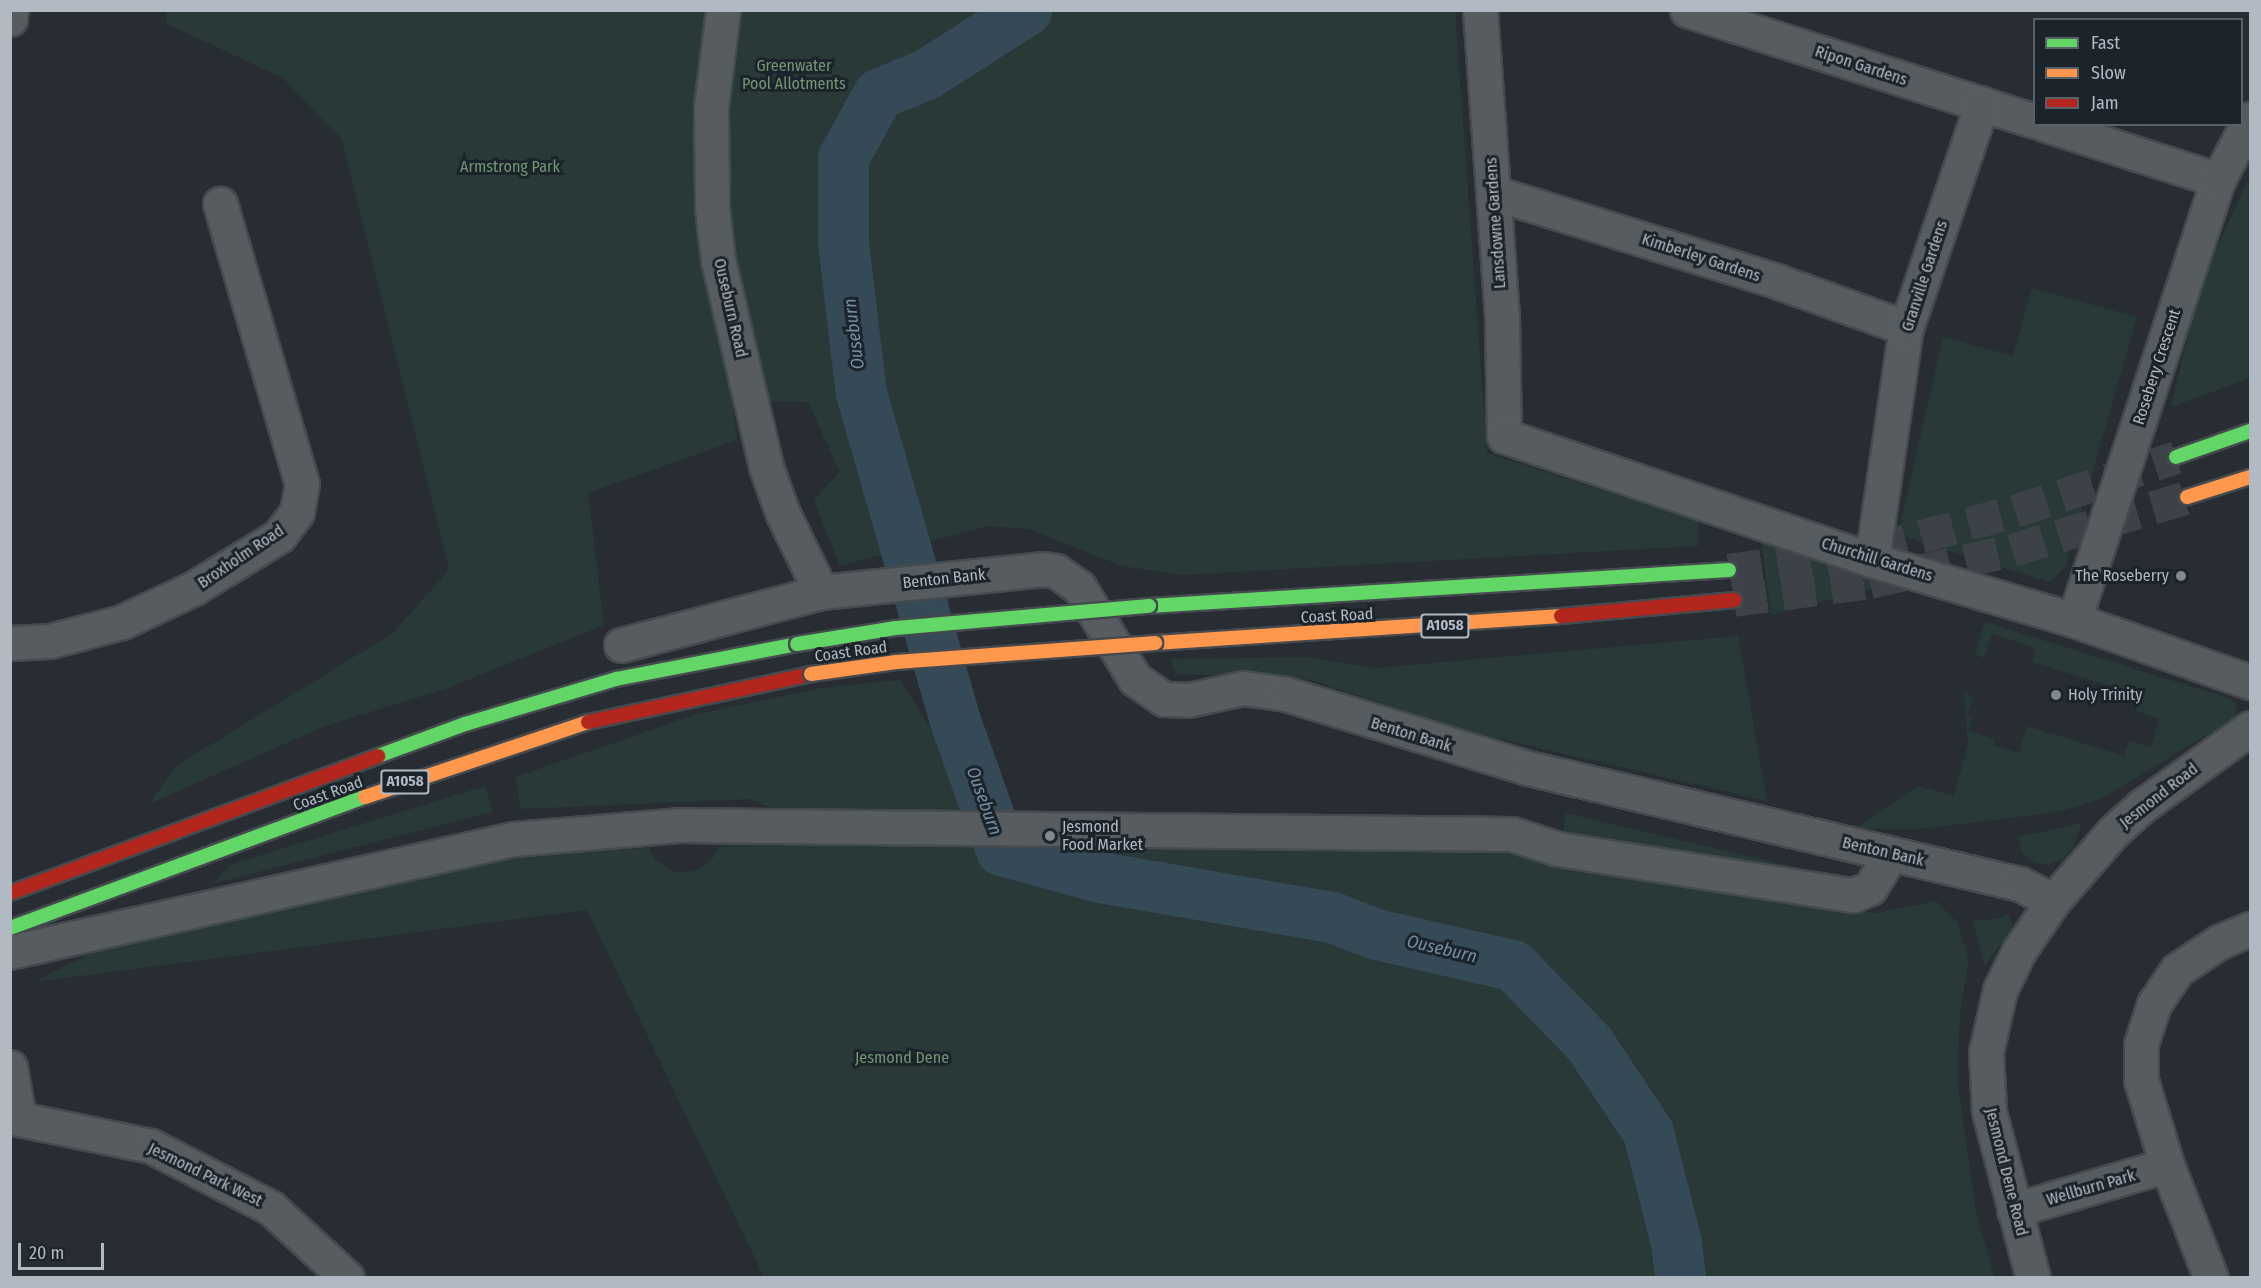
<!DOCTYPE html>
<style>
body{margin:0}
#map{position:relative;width:2261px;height:1288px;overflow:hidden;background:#272d32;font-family:"Fira Sans Condensed",sans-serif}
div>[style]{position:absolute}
.green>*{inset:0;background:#283938}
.river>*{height:51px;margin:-25.5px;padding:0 25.5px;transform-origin:25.5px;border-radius:25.5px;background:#364957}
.highway-tunnel>*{height:33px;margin-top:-16.5px;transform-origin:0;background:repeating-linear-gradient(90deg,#3c4248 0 33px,transparent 0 49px)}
.roads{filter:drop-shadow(2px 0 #454a4e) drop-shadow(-2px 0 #454a4e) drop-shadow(0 2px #454a4e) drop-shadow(0 -2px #454a4e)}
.street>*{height:33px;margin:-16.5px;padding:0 16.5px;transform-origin:16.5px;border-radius:16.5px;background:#575c60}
.fast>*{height:14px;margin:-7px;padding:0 7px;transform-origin:7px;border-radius:7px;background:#63d668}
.slow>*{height:14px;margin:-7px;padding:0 7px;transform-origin:7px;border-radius:7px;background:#ff974d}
.jam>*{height:14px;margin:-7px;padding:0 7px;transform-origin:7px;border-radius:7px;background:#b3261e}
.bridges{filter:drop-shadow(2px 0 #44494d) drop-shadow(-2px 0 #44494d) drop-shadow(0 2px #44494d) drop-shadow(0 -2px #44494d)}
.fast-bridge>*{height:14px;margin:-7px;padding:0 7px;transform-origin:7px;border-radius:7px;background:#63d668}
.slow-bridge>*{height:14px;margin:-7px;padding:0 7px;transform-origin:7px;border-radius:7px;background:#ff974d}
.dots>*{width:16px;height:16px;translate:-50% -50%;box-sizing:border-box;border:3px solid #1c242b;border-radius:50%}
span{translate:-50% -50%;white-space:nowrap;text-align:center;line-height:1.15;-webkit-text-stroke:6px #1c242b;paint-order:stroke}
.shield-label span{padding:2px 4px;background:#1c242b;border:2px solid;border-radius:4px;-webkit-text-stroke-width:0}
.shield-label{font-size:15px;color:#b1bac3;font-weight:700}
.park-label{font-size:16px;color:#729676}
.street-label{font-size:16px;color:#b1bac3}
.poi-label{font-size:16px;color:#b1bac3}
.right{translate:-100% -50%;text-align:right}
.left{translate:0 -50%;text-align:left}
.water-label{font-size:18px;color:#748fa3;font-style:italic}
.frame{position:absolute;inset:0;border:12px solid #b1bac3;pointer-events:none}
.legend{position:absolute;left:2033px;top:18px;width:210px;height:108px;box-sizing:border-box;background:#1c242b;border:2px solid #586068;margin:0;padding:8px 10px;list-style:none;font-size:18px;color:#b1bac3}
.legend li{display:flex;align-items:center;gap:12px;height:30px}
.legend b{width:30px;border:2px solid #586068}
.scale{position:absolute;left:18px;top:1243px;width:86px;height:27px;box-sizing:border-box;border:3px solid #b1bac3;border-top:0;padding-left:8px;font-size:18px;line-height:21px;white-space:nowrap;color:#b1bac3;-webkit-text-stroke:4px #1c242b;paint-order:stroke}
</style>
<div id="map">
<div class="green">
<i style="clip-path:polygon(166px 11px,715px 11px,728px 369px,737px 440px,588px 493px,604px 625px,448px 688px,325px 726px,149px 804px,176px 766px,393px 633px,449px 570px,342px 139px,283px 78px,167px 24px)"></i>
<i style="clip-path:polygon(739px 11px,1455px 11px,1487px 453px,1698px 521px,1698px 546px,1182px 575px,1122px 566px,1029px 529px,987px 526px,840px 566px,814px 500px,840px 472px,808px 402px,764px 401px,725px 217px,721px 115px)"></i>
<i style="clip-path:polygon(2247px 182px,2250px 184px,2250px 378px,2171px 407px,2200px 285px)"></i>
<i style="clip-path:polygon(2032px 288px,2137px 317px,2065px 568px,2049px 582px,1898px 535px,1943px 337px,2013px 356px)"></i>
<i style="clip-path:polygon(1761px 541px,1891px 584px,1771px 615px)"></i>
<i style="clip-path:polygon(1985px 622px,2228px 698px,2237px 704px,2235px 718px,2101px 799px,2058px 812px,1920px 829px,1856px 829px,1918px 786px,1954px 796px,1968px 745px,1964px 693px,1973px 696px,1967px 715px,1973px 717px,1969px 731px,1995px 739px,1993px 745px,2019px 753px,2027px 726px,2124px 756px,2129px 741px,2151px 747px,2159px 719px,2136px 711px,2140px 695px,2032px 662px,2036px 648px,1992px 634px,1984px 658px,1975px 654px)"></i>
<i style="clip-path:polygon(1738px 636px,1767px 801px,1467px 731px,1307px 679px,1176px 674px,1171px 659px,1308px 657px,1376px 668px)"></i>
<i style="clip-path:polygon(900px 680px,1001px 840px,1512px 847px,1568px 867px,1877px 913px,1936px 901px,1957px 922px,1969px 960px,1960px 1014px,1957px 1079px,1976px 1211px,1994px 1277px,764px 1277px,587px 910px,34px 982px,109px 944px,510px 856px,649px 848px,655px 859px,674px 872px,696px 871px,714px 857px,718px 847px,751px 845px,767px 838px,778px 811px,751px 799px,521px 809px,515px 777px,698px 714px,821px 688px)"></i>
<i style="clip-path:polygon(485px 786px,493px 812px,215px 883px,229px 865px)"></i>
<i style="clip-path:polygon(1565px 813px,1842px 878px,1563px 842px)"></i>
<i style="clip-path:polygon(2082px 823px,2073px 847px,2062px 860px,2047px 865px,2034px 862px,2022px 853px,2018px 837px)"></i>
<i style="clip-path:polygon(2007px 913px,2012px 923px,2010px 931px,1985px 966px,1973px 920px,1997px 919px)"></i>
</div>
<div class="river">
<i style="left:1026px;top:10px;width:117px;rotate:147.3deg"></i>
<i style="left:928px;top:73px;width:54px;rotate:157.2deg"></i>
<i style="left:878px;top:94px;width:73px;rotate:118.7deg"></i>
<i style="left:843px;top:158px;width:85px;rotate:90deg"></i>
<i style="left:843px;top:243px;width:151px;rotate:83.2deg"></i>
<i style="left:861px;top:393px;width:338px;rotate:74deg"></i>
<i style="left:954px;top:718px;width:140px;rotate:70.4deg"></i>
<i style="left:1001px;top:850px;width:103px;rotate:15.3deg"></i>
<i style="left:1100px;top:877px;width:235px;rotate:9.8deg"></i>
<i style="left:1332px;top:917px;width:47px;rotate:21.1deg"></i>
<i style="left:1376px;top:934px;width:140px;rotate:12.8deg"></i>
<i style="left:1513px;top:965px;width:107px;rotate:45.8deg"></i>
<i style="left:1588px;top:1042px;width:108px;rotate:56.3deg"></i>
<i style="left:1648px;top:1132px;width:114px;rotate:75.8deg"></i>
<i style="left:1676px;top:1243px;width:35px;rotate:83deg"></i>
</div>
<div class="highway-tunnel">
<i style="left:1729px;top:570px;width:147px;rotate:-8.2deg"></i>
<i style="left:1874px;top:549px;width:146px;rotate:-15.1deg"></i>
<i style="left:2015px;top:511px;width:170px;rotate:-18.5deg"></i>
<i style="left:1734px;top:600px;width:137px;rotate:-7.5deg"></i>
<i style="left:1870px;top:582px;width:146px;rotate:-12.7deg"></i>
<i style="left:2012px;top:550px;width:183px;rotate:-16.8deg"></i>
</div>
<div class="roads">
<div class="street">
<i style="left:723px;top:10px;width:98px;rotate:97.1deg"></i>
<i style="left:711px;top:107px;width:101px;rotate:89.4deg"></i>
<i style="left:712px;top:208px;width:52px;rotate:83.4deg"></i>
<i style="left:718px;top:260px;width:212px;rotate:76.9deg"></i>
<i style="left:766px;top:467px;width:50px;rotate:70.1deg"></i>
<i style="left:783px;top:514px;width:87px;rotate:64deg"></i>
<i style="left:1480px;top:10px;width:306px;rotate:85.9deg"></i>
<i style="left:1502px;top:315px;width:121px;rotate:89.1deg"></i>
<i style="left:1504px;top:436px;width:388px;rotate:18.6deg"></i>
<i style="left:1872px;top:560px;width:211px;rotate:16.5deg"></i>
<i style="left:2074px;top:620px;width:187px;rotate:19.4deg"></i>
<i style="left:1687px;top:10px;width:364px;rotate:17.7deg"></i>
<i style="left:10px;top:19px;width:9px;rotate:-84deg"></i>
<i style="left:2044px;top:124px;width:183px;rotate:17.8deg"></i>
<i style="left:1494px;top:193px;width:299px;rotate:17.3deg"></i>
<i style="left:1779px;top:282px;width:135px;rotate:19.9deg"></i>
<i style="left:1872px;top:560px;width:234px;rotate:-81.7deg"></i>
<i style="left:1906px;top:328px;width:237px;rotate:-71.3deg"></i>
<i style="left:2074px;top:620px;width:463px;rotate:-71.9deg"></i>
<i style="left:2218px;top:180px;width:69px;rotate:-62.3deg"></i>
<i style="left:10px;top:643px;width:40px;rotate:-2.9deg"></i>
<i style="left:50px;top:641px;width:74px;rotate:-14.8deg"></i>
<i style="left:122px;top:622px;width:80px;rotate:-25.3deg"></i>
<i style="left:194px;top:588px;width:100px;rotate:-31.5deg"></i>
<i style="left:279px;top:536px;width:30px;rotate:-53deg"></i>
<i style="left:297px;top:512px;width:28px;rotate:-80deg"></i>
<i style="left:302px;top:484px;width:292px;rotate:-106.3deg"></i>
<i style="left:621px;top:645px;width:207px;rotate:-14.8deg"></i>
<i style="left:821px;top:592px;width:224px;rotate:-5.9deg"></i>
<i style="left:1044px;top:569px;width:12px;rotate:9deg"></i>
<i style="left:1056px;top:571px;width:28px;rotate:35deg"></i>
<i style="left:1079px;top:587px;width:108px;rotate:58.7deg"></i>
<i style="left:1135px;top:679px;width:35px;rotate:35deg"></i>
<i style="left:1164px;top:699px;width:24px;rotate:2deg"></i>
<i style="left:1188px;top:700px;width:56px;rotate:-12.3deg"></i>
<i style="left:1243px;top:688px;width:43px;rotate:7.9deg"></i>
<i style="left:1286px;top:694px;width:253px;rotate:17deg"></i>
<i style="left:1528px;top:768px;width:505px;rotate:13.27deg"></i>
<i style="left:2020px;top:884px;width:37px;rotate:27deg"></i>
<i style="left:10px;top:952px;width:516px;rotate:-12.66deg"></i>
<i style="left:513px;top:839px;width:166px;rotate:-4.8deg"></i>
<i style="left:678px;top:825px;width:834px;rotate:0.62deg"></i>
<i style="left:1512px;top:834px;width:48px;rotate:18.1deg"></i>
<i style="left:1558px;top:849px;width:299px;rotate:8.9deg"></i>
<i style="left:1853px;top:895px;width:18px;rotate:-22deg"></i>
<i style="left:1870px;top:888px;width:40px;rotate:-58deg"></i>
<i style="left:10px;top:1067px;width:53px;rotate:80.2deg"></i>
<i style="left:19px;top:1119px;width:135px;rotate:11.6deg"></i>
<i style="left:151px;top:1146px;width:135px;rotate:27.3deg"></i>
<i style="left:271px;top:1208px;width:103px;rotate:42.6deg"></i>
<i style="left:2014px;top:1210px;width:159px;rotate:-16.4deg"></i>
<i style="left:2033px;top:1278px;width:173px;rotate:-104.8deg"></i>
<i style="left:1989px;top:1111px;width:59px;rotate:-92.9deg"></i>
<i style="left:1986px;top:1052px;width:64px;rotate:-77.3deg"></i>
<i style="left:2000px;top:990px;width:43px;rotate:-64deg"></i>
<i style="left:2019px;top:951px;width:60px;rotate:-55.8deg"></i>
<i style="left:2053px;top:901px;width:91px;rotate:-49deg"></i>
<i style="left:2113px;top:832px;width:39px;rotate:-42deg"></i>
<i style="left:2142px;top:806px;width:133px;rotate:-35.8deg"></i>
<i style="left:2211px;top:1278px;width:121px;rotate:-111.3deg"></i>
<i style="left:2167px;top:1165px;width:89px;rotate:-107deg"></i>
<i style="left:2141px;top:1080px;width:36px;rotate:-90deg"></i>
<i style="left:2141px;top:1044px;width:42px;rotate:-72deg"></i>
<i style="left:2154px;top:1004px;width:41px;rotate:-55.9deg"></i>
<i style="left:2177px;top:970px;width:50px;rotate:-33.7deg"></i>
<i style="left:2219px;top:942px;width:34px;rotate:-23deg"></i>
</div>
<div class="fast">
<i style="left:2176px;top:457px;width:78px;rotate:-19.4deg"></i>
<i style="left:1149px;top:606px;width:581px;rotate:-3.55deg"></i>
<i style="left:378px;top:756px;width:93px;rotate:-20.2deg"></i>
<i style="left:465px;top:724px;width:158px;rotate:-16.6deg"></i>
<i style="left:616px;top:679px;width:184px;rotate:-10.9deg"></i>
<i style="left:10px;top:928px;width:378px;rotate:-20.3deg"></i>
</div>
<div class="slow">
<i style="left:2187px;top:497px;width:66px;rotate:-17.6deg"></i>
<i style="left:1155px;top:643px;width:407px;rotate:-3.8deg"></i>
<i style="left:365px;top:797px;width:235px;rotate:-18.6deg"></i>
</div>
<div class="jam">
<i style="left:1561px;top:616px;width:174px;rotate:-5.3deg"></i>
<i style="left:588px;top:722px;width:228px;rotate:-12.1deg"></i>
<i style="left:10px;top:893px;width:393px;rotate:-20.4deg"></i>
</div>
</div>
<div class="bridges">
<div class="fast-bridge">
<i style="left:797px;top:644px;width:100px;rotate:-9.2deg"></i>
<i style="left:896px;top:628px;width:254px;rotate:-5deg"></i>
</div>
<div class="slow-bridge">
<i style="left:811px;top:674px;width:86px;rotate:-8deg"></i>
<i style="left:896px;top:662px;width:260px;rotate:-4.2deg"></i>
</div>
</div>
<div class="dots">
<i style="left:2181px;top:576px;background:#818990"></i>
<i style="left:2056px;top:695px;background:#818990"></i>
<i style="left:1050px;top:836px;background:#818990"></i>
</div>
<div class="shield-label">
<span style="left:1445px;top:626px">A1058</span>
<span style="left:405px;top:782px">A1058</span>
</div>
<div class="park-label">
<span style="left:794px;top:75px">Greenwater<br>Pool Allotments</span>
<span style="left:510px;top:167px">Armstrong Park</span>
<span style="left:902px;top:1058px">Jesmond Dene</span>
</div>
<div class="street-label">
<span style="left:1861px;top:66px;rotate:18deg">Ripon Gardens</span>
<span style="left:1496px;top:223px;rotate:-94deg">Lansdowne Gardens</span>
<span style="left:1701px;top:258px;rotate:18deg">Kimberley Gardens</span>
<span style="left:1925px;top:276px;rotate:-72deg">Granville Gardens</span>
<span style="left:730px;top:308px;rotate:77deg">Ouseburn Road</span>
<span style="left:2157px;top:367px;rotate:-72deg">Rosebery Crescent</span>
<span style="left:241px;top:557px;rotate:-34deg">Broxholm Road</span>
<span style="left:1877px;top:560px;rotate:17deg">Churchill Gardens</span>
<span style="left:944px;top:579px;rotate:-6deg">Benton Bank</span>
<span style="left:1337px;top:616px;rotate:-3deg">Coast Road</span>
<span style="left:851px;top:652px;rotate:-8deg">Coast Road</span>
<span style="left:1411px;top:735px;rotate:17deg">Benton Bank</span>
<span style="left:328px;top:794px;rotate:-20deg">Coast Road</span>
<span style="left:2159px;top:796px;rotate:-38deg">Jesmond Road</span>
<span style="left:1883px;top:852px;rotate:13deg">Benton Bank</span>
<span style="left:2006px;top:1172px;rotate:76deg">Jesmond Dene Road</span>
<span style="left:205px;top:1175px;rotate:26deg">Jesmond Park West</span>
<span style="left:2091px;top:1188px;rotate:-16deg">Wellburn Park</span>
</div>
<div class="poi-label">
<span class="right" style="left:2169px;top:576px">The Roseberry</span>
<span class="left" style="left:2068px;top:695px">Holy Trinity</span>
<span class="left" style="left:1062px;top:836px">Jesmond<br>Food Market</span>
</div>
<div class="water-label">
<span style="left:854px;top:334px;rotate:-97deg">Ouseburn</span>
<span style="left:984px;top:801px;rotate:70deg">Ouseburn</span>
<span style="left:1442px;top:949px;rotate:13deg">Ouseburn</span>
</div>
<div class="frame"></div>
<ul class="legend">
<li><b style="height:8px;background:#63d668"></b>Fast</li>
<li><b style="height:8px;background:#ff974d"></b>Slow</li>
<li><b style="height:8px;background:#b3261e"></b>Jam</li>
</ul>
<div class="scale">20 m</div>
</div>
